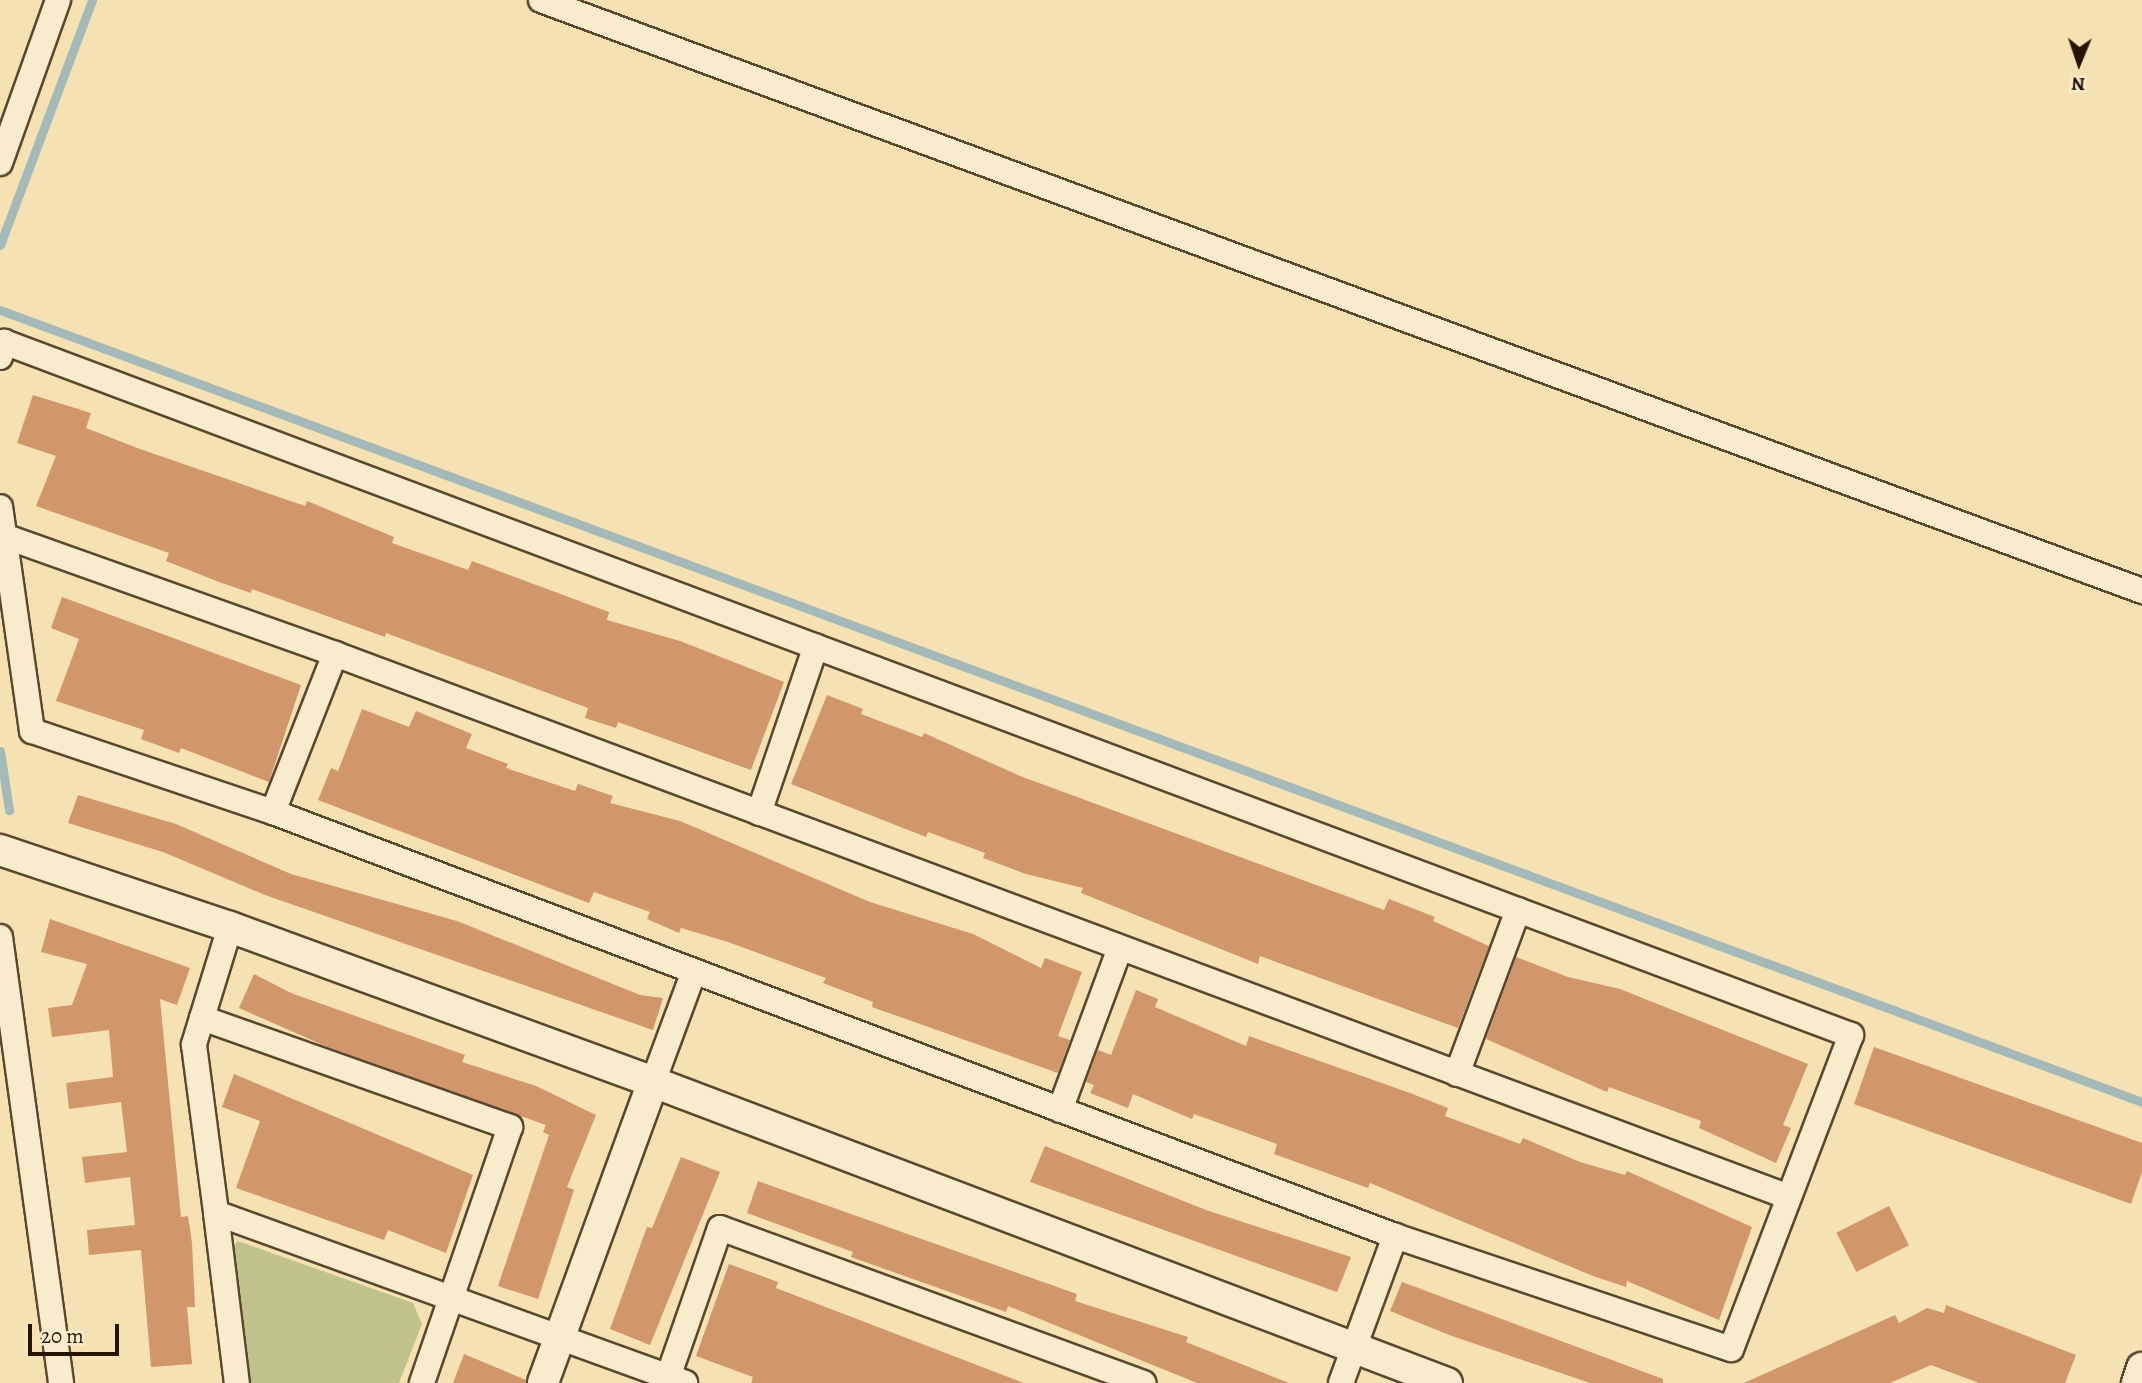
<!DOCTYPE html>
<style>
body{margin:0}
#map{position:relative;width:2142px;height:1383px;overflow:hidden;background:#f5e1b2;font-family:Alegreya,serif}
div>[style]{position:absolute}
.green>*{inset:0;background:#bfc28a}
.stream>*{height:9px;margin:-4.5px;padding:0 4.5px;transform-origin:4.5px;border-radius:4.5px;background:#a3bab9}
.building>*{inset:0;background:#d1966a;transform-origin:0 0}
.roads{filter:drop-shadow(2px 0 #5a472c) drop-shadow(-2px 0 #5a472c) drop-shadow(0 2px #5a472c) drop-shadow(0 -2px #5a472c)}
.minor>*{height:24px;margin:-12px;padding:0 12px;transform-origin:12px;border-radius:12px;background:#f8eccd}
.tertiary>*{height:30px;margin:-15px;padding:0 15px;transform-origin:15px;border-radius:15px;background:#f8eccd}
span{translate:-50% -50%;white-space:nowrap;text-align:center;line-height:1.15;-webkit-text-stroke:6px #f8eccd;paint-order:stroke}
.north{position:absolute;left:2044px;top:28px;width:70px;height:70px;-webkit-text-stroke:5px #f8eccd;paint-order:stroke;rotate:182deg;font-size:19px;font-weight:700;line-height:28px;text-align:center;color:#261400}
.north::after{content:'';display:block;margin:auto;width:24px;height:32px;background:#261400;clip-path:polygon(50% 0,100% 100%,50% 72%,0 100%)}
.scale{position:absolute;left:28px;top:1324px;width:91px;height:32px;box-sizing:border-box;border:4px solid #261400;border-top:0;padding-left:9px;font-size:21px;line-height:24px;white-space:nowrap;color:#261400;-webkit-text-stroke:5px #f8eccd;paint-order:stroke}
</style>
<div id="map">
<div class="green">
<i style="clip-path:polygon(238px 1241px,413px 1303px,422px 1324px,399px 1383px,248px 1383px,227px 1251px)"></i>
</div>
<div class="stream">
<i style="left:0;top:245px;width:262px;rotate:-69.4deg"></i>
<i style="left:0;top:310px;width:2284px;rotate:20.29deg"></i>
<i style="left:0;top:751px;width:60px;rotate:81.3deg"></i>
</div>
<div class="building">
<i style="clip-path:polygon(33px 395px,91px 413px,86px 428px,140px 449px,305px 506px,307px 501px,394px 537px,392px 543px,468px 570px,472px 561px,609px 612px,607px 620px,680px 641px,784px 682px,751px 770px,618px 722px,616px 728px,585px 718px,588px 708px,386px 633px,385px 637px,252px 589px,251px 593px,219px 582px,166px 561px,169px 553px,36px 506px,56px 456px,17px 443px)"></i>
<i style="clip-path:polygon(62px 597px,301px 685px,269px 782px,181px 748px,179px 753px,141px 739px,144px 730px,56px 701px,79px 639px,51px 628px)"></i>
<i style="clip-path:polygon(827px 695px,863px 709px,861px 714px,922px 737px,924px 733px,1020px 776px,1384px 910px,1389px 899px,1435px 917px,1433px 921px,1489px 946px,1458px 1028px,1260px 956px,1258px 964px,1081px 893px,1083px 888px,1026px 874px,983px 858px,985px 853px,928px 832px,926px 837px,791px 784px)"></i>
<i style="clip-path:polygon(362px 709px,409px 727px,416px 711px,472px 734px,466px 748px,508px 764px,506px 768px,575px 791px,578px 784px,613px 796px,610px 803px,680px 821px,870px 902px,973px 934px,1041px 968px,1045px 958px,1082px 972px,1058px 1036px,1070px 1040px,1058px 1073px,872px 1007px,873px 1002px,823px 983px,826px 978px,728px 942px,681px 928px,679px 933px,647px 919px,650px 912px,594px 892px,589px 903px,318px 800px,331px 768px,338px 771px)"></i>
<i style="clip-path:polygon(78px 795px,176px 824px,291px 874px,457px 921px,640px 995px,663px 998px,653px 1030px,265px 895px,163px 852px,68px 823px)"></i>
<i style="clip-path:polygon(50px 919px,190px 968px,177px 1005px,160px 999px,181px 1217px,188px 1216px,192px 1243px,195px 1307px,187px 1307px,192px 1364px,151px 1367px,141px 1250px,89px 1255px,87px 1230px,135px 1225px,130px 1177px,85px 1183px,82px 1157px,127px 1152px,121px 1102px,69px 1109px,66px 1083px,113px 1077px,109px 1030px,52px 1037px,48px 1008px,72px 1005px,87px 964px,41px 952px)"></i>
<i style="clip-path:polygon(1516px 957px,1568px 977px,1620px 989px,1808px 1064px,1783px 1125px,1791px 1128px,1776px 1163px,1699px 1128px,1701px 1121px,1609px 1087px,1607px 1092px,1486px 1039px)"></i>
<i style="clip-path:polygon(254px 974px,291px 993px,465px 1055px,462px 1062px,536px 1086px,596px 1115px,567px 1187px,574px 1190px,538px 1299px,498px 1286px,549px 1135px,543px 1132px,546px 1125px,325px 1046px,239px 1008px)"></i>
<i style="clip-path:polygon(1136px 990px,1158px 999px,1155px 1007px,1246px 1046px,1249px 1036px,1410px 1093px,1448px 1108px,1445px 1116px,1520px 1144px,1523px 1138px,1580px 1162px,1625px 1175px,1627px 1171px,1752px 1227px,1719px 1320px,1627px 1281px,1626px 1287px,1593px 1276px,1370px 1183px,1368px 1188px,1274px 1154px,1277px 1144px,1194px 1114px,1192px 1119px,1133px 1094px,1128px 1108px,1090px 1093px,1094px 1085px,1086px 1082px,1098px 1050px,1111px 1055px)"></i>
<i style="clip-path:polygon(1874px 1047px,2142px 1143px,2142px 1172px,2131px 1204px,1854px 1104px)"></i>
<i style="clip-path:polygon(234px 1074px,473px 1175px,446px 1253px,388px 1230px,384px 1240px,236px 1188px,260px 1121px,222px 1107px)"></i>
<i style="clip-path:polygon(1045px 1146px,1206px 1210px,1351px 1257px,1337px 1292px,1030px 1182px)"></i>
<i style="clip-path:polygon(681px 1157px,720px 1172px,650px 1345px,610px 1329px,647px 1227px,652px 1228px)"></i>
<i style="clip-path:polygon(758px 1181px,1077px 1294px,1075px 1301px,1188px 1337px,1186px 1342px,1289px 1383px,1197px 1383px,1008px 1306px,1006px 1312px,851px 1257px,853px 1252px,747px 1213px)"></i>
<i style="left:1889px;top:1206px;width:44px;height:59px;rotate:63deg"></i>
<i style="clip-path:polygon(729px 1264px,778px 1282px,776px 1288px,1024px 1383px,751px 1383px,753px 1377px,696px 1356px)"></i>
<i style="clip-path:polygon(1402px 1282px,1663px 1379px,1663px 1383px,1590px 1383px,1449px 1335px,1390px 1311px)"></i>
<i style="clip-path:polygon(1946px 1305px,2076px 1355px,2065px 1383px,1979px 1383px,1931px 1365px,1890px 1383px,1744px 1383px,1895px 1315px,1899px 1323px,1927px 1308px,1944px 1313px)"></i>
<i style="clip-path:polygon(464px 1354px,526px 1380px,526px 1383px,453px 1383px)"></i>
</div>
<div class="roads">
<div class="minor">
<i style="left:541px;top:0;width:1707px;rotate:20.26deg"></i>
<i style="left:0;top:163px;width:173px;rotate:-70.4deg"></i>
<i style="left:0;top:357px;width:16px;rotate:-75deg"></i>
<i style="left:4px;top:342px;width:1973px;rotate:20.57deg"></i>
<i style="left:1851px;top:1035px;width:336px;rotate:110.9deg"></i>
<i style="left:1731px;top:1349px;width:354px;rotate:-161.4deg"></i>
<i style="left:1395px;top:1236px;width:1199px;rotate:-159.3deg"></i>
<i style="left:273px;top:812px;width:254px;rotate:-161.4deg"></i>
<i style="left:32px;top:731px;width:226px;rotate:-98.1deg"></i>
<i style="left:4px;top:536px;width:351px;rotate:19.6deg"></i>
<i style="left:335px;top:654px;width:1552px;rotate:20.48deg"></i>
<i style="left:273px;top:812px;width:170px;rotate:-68.6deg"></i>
<i style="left:759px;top:813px;width:176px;rotate:-71.2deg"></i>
<i style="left:230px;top:927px;width:95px;rotate:107.1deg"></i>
<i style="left:202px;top:1018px;width:327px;rotate:19.5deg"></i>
<i style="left:510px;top:1127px;width:271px;rotate:109deg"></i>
<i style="left:0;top:937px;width:450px;rotate:82.2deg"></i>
<i style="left:202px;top:1018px;width:28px;rotate:107deg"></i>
<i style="left:194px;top:1045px;width:169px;rotate:82.5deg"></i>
<i style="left:216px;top:1213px;width:499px;rotate:19.9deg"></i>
<i style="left:1457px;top:1074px;width:175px;rotate:-69.6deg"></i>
<i style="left:653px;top:1082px;width:118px;rotate:-69.7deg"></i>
<i style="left:1060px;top:1110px;width:173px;rotate:-69.7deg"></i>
<i style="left:216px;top:1213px;width:171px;rotate:83deg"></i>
<i style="left:666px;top:1383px;width:164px;rotate:-70.8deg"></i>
<i style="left:720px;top:1228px;width:451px;rotate:20.1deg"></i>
<i style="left:1341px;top:1383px;width:157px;rotate:-69.8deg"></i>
</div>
<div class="tertiary">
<i style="left:0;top:850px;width:243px;rotate:18.5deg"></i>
<i style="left:230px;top:927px;width:451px;rotate:20.1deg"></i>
<i style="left:653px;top:1082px;width:320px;rotate:110.1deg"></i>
<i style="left:653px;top:1082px;width:849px;rotate:20.76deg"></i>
<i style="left:2137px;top:1383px;width:16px;rotate:-72deg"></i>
</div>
</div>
<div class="north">N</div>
<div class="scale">20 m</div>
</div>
